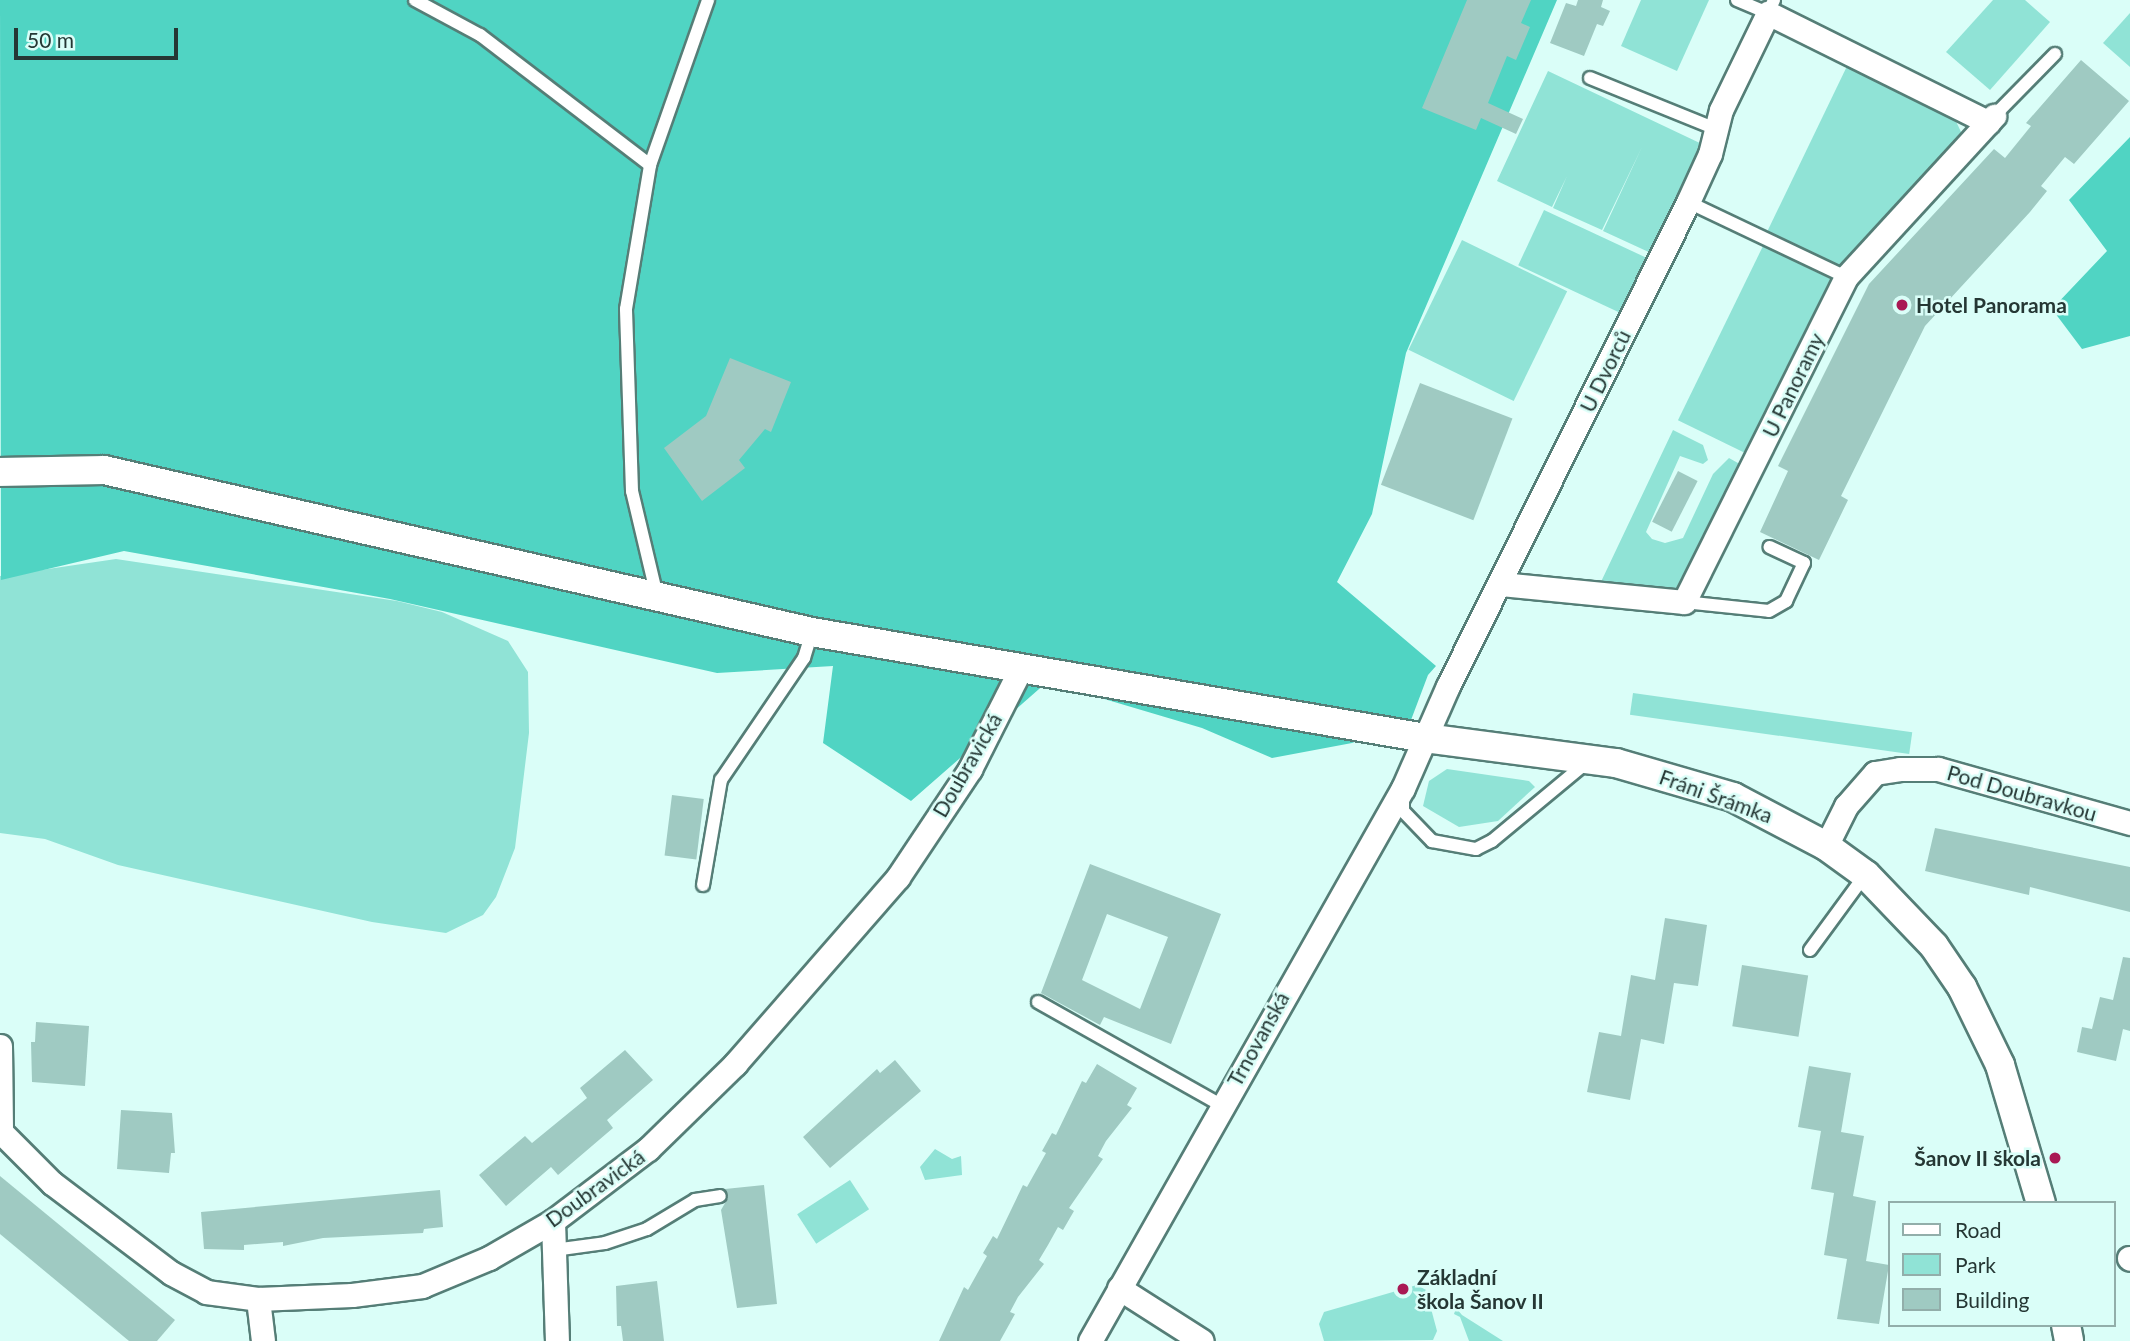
<!DOCTYPE html>
<meta charset="utf-8">
<style>
body{margin:0}
#map{position:relative;width:2130px;height:1341px;overflow:hidden;background:#dafef8;font-family:Lato,sans-serif}
div>[style]{position:absolute}
.green>*{inset:0;background:#90e3d6;transform-origin:0 0}
.forest>*{inset:0;background:#50d4c3}
.building>*{inset:0;background:#9fcac2;transform-origin:0 0}
.roads{filter:drop-shadow(2px 0 #557e77) drop-shadow(-2px 0 #557e77) drop-shadow(0 2px #557e77) drop-shadow(0 -2px #557e77)}
.service>*{height:12px;margin:-6px;padding:0 6px;transform-origin:6px;border-radius:6px;background:#fff}
.minor>*{height:23px;margin:-11.5px;padding:0 11.5px;transform-origin:11.5px;border-radius:11.5px;background:#fff}
.tertiary>*{height:28px;margin:-14px;padding:0 14px;transform-origin:14px;border-radius:14px;background:#fff}
.dots>*{width:19px;height:19px;translate:-50% -50%;box-sizing:border-box;border:4px solid #dafef8;border-radius:50%}
span{translate:-50% -50%;white-space:nowrap;text-align:center;line-height:1.15;-webkit-text-stroke:5px #dafef8;paint-order:stroke}
.poi-label{font-size:21px;color:#253734;font-weight:700}
.left{translate:0 -50%;text-align:left}
.right{translate:-100% -50%;text-align:right}
.street-label{font-size:21px;color:#253734}
.legend{position:absolute;left:1888px;top:1201px;width:228px;height:126px;box-sizing:border-box;background:#dafef8;border:2px solid #92aeaa;margin:0;padding:9px 12px;list-style:none;font-size:21px;color:#253734}
.legend li{display:flex;align-items:center;gap:14px;height:35px}
.legend b{width:35px;border:2px solid #92aeaa}
.scale{position:absolute;left:14px;top:28px;width:164px;height:32px;box-sizing:border-box;border:4px solid #253734;border-top:0;padding-left:9px;font-size:21px;line-height:24px;white-space:nowrap;color:#253734;-webkit-text-stroke:5px #dafef8;paint-order:stroke}
</style>
<div id="map">
<div class="green">
<i style="clip-path:polygon(1641px 0,1709px 0,1677px 71px,1621px 46px)"></i>
<i style="clip-path:polygon(1993px 0,2025px 0,2050px 22px,1990px 90px,1946px 52px)"></i>
<i style="clip-path:polygon(2130px 13px,2130px 67px,2103px 43px)"></i>
<i style="clip-path:polygon(1849px 62px,1954px 117px,1961px 132px,1956px 147px,1843px 269px,1766px 234px)"></i>
<i style="clip-path:polygon(1548px 71px,1704px 145px,1653px 254px,1603px 231px,1642px 147px,1602px 230px,1553px 208px,1567px 176px,1552px 207px,1497px 181px)"></i>
<i style="left:1544px;top:210px;width:117px;height:61px;rotate:25deg"></i>
<i style="left:1462px;top:240px;width:117px;height:122px;rotate:26deg"></i>
<i style="left:1763px;top:246px;width:81px;height:194px;rotate:26deg"></i>
<i style="clip-path:polygon(1673px 430px,1703px 445px,1708px 460px,1703px 464px,1680px 456px,1646px 532px,1652px 539px,1665px 543px,1683px 538px,1713px 474px,1729px 458px,1745px 467px,1684px 585px,1670px 591px,1599px 586px)"></i>
<i style="clip-path:polygon(116px 559px,397px 601px,442px 612px,508px 641px,528px 672px,529px 733px,515px 848px,496px 897px,483px 915px,446px 933px,372px 922px,118px 865px,45px 839px,0 833px,0 576px)"></i>
<i style="left:1633px;top:693px;width:282px;height:22px;rotate:8deg"></i>
<i style="clip-path:polygon(1447px 769px,1529px 781px,1535px 787px,1498px 821px,1459px 827px,1423px 806px,1429px 781px)"></i>
<i style="clip-path:polygon(935px 1149px,952px 1159px,961px 1156px,962px 1175px,925px 1180px,920px 1167px)"></i>
<i style="left:850px;top:1180px;width:35px;height:63px;rotate:57deg"></i>
<i style="clip-path:polygon(1417px 1285px,1426px 1290px,1437px 1331px,1433px 1340px,1324px 1341px,1319px 1324px,1324px 1312px)"></i>
<i style="clip-path:polygon(1456px 1308px,1462px 1315px,1503px 1341px,1469px 1341px,1460px 1317px,1454px 1314px)"></i>
</div>
<div class="forest">
<i style="clip-path:polygon(0 0,1557px 0,1406px 353px,1372px 514px,1337px 582px,1436px 666px,1428px 675px,1411px 720px,1352px 743px,1272px 758px,1202px 728px,1047px 682px,911px 801px,823px 743px,833px 666px,717px 673px,390px 599px,124px 551px,1px 580px)"></i>
<i style="clip-path:polygon(2130px 137px,2130px 336px,2082px 349px,2052px 309px,2107px 251px,2069px 200px)"></i>
</div>
<div class="building">
<i style="clip-path:polygon(1467px 0,1531px 0,1521px 23px,1530px 27px,1516px 60px,1507px 56px,1488px 103px,1523px 119px,1516px 134px,1481px 118px,1476px 130px,1422px 108px)"></i>
<i style="clip-path:polygon(1578px 0,1603px 0,1601px 7px,1610px 11px,1603px 26px,1597px 24px,1584px 56px,1550px 43px,1566px 3px,1576px 6px)"></i>
<i style="clip-path:polygon(2081px 60px,2129px 101px,2074px 164px,2065px 157px,2041px 186px,2047px 191px,2030px 212px,1925px 326px,1841px 496px,1848px 500px,1819px 560px,1760px 532px,1788px 471px,1778px 466px,1869px 284px,1994px 149px,2005px 158px,2031px 126px,2026px 123px)"></i>
<i style="clip-path:polygon(730px 358px,791px 382px,771px 432px,765px 429px,739px 460px,745px 468px,702px 501px,664px 448px,706px 416px)"></i>
<i style="left:1420px;top:383px;width:99px;height:109px;rotate:21deg"></i>
<i style="left:1678px;top:471px;width:22px;height:57px;rotate:27deg"></i>
<i style="left:672px;top:795px;width:32px;height:61px;rotate:7deg"></i>
<i style="clip-path:polygon(1935px 828px,2130px 867px,2130px 912px,2030px 887px,2029px 895px,1925px 871px)"></i>
<i style="clip-path:polygon(evenodd,1090px 864px,1221px 914px,1171px 1044px,1104px 1017px,1100px 1025px,1041px 993px,1090px 864px,1107px 914px,1168px 937px,1140px 1009px,1082px 980px,1107px 914px)"></i>
<i style="clip-path:polygon(1665px 918px,1707px 925px,1698px 986px,1674px 983px,1664px 1044px,1641px 1039px,1630px 1100px,1587px 1092px,1599px 1032px,1621px 1036px,1631px 975px,1655px 980px)"></i>
<i style="clip-path:polygon(2123px 957px,2130px 958px,2130px 1031px,2123px 1029px,2116px 1061px,2077px 1052px,2082px 1027px,2092px 1029px,2100px 997px,2113px 1000px)"></i>
<i style="left:1742px;top:965px;width:67px;height:62px;rotate:9deg"></i>
<i style="clip-path:polygon(36px 1022px,89px 1026px,85px 1086px,32px 1082px,31px 1042px,35px 1042px)"></i>
<i style="clip-path:polygon(625px 1050px,653px 1080px,607px 1120px,613px 1128px,558px 1175px,551px 1167px,506px 1206px,479px 1175px,525px 1136px,532px 1143px,587px 1098px,580px 1088px)"></i>
<i style="clip-path:polygon(895px 1060px,921px 1091px,830px 1168px,803px 1137px,877px 1069px,880px 1073px)"></i>
<i style="clip-path:polygon(1097px 1064px,1137px 1088px,1127px 1105px,1132px 1108px,1106px 1141px,1098px 1156px,1103px 1159px,1069px 1208px,1074px 1211px,1063px 1230px,1058px 1227px,1048px 1245px,1039px 1260px,1044px 1264px,1018px 1297px,1010px 1312px,1015px 1314px,1000px 1341px,939px 1341px,964px 1287px,968px 1290px,987px 1256px,983px 1253px,993px 1236px,997px 1239px,1023px 1185px,1027px 1187px,1046px 1153px,1042px 1151px,1052px 1133px,1056px 1135px,1082px 1081px,1086px 1083px)"></i>
<i style="clip-path:polygon(1809px 1066px,1851px 1073px,1841px 1132px,1864px 1136px,1853px 1196px,1876px 1201px,1866px 1261px,1889px 1265px,1879px 1324px,1837px 1319px,1847px 1259px,1824px 1255px,1834px 1193px,1811px 1189px,1821px 1131px,1798px 1127px)"></i>
<i style="clip-path:polygon(121px 1110px,172px 1113px,175px 1153px,171px 1153px,169px 1173px,117px 1169px)"></i>
<i style="clip-path:polygon(0 1176px,175px 1320px,157px 1341px,129px 1341px,0 1234px)"></i>
<i style="clip-path:polygon(764px 1185px,777px 1304px,737px 1308px,721px 1210px,728px 1198px,725px 1189px)"></i>
<i style="clip-path:polygon(440px 1190px,443px 1227px,424px 1229px,423px 1233px,323px 1238px,283px 1246px,283px 1242px,244px 1245px,244px 1250px,204px 1249px,201px 1212px)"></i>
<i style="clip-path:polygon(657px 1281px,664px 1341px,623px 1341px,621px 1326px,617px 1326px,616px 1286px)"></i>
</div>
<div class="roads">
<div class="service">
<i style="left:415px;top:0;width:74px;rotate:28.3deg"></i>
<i style="left:480px;top:35px;width:214px;rotate:37.4deg"></i>
<i style="left:1737px;top:0;width:34px;rotate:23deg"></i>
<i style="left:1768px;top:13px;width:14px;rotate:-65deg"></i>
<i style="left:1590px;top:78px;width:136px;rotate:22deg"></i>
<i style="left:1994px;top:116px;width:87px;rotate:-45.5deg"></i>
<i style="left:1688px;top:202px;width:175px;rotate:25.4deg"></i>
<i style="left:657px;top:596px;width:108px;rotate:-103.4deg"></i>
<i style="left:632px;top:491px;width:182px;rotate:-91.9deg"></i>
<i style="left:626px;top:309px;width:146px;rotate:-80.5deg"></i>
<i style="left:650px;top:165px;width:175px;rotate:-70.6deg"></i>
<i style="left:1684px;top:602px;width:85px;rotate:6deg"></i>
<i style="left:1769px;top:611px;width:20px;rotate:-30deg"></i>
<i style="left:1786px;top:601px;width:42px;rotate:-64.7deg"></i>
<i style="left:1804px;top:563px;width:38px;rotate:-155deg"></i>
<i style="left:1403px;top:795px;width:16px;rotate:90deg"></i>
<i style="left:1403px;top:811px;width:42px;rotate:46deg"></i>
<i style="left:1432px;top:841px;width:45px;rotate:10.3deg"></i>
<i style="left:1476px;top:849px;width:18px;rotate:-27deg"></i>
<i style="left:1492px;top:841px;width:116px;rotate:-39.7deg"></i>
<i style="left:1581px;top:767px;width:7px;rotate:-8deg"></i>
<i style="left:703px;top:885px;width:107px;rotate:-80.3deg"></i>
<i style="left:721px;top:780px;width:148px;rotate:-55.8deg"></i>
<i style="left:804px;top:658px;width:27px;rotate:-73deg"></i>
<i style="left:1810px;top:950px;width:93px;rotate:-53.7deg"></i>
<i style="left:1038px;top:1002px;width:210px;rotate:29.4deg"></i>
<i style="left:554px;top:1250px;width:51px;rotate:-7.8deg"></i>
<i style="left:605px;top:1243px;width:44px;rotate:-18.4deg"></i>
<i style="left:647px;top:1229px;width:56px;rotate:-31.1deg"></i>
<i style="left:695px;top:1200px;width:25px;rotate:-9deg"></i>
</div>
<div class="minor">
<i style="left:1501px;top:584px;width:184px;rotate:5.6deg"></i>
<i style="left:1684px;top:602px;width:363px;rotate:-63.5deg"></i>
<i style="left:1846px;top:277px;width:219px;rotate:-47.4deg"></i>
<i style="left:1826px;top:846px;width:45px;rotate:-63.4deg"></i>
<i style="left:1846px;top:806px;width:44px;rotate:-48.7deg"></i>
<i style="left:1875px;top:773px;width:25px;rotate:-9deg"></i>
<i style="left:1900px;top:769px;width:38px"></i>
<i style="left:1938px;top:769px;width:199px;rotate:15.7deg"></i>
<i style="left:0;top:1046px;width:85px;rotate:89.3deg"></i>
<i style="left:0;top:1131px;width:74px;rotate:45deg"></i>
<i style="left:52px;top:1183px;width:149px;rotate:37.1deg"></i>
<i style="left:171px;top:1273px;width:40px;rotate:28deg"></i>
<i style="left:206px;top:1292px;width:52px;rotate:7.7deg"></i>
<i style="left:258px;top:1299px;width:94px;rotate:-2.4deg"></i>
<i style="left:352px;top:1295px;width:71px;rotate:-7.3deg"></i>
<i style="left:422px;top:1286px;width:73px;rotate:-22.7deg"></i>
<i style="left:489px;top:1258px;width:74px;rotate:-30deg"></i>
<i style="left:553px;top:1221px;width:119px;rotate:-37.2deg"></i>
<i style="left:648px;top:1149px;width:122px;rotate:-44.3deg"></i>
<i style="left:735px;top:1064px;width:248px;rotate:-48.9deg"></i>
<i style="left:898px;top:877px;width:130px;rotate:-56.3deg"></i>
<i style="left:970px;top:769px;width:113px;rotate:-63.2deg"></i>
<i style="left:553px;top:1221px;width:120px;rotate:88.1deg"></i>
<i style="left:2129px;top:1258px;width:1px;rotate:45deg"></i>
<i style="left:1119px;top:1288px;width:98px;rotate:32.6deg"></i>
<i style="left:258px;top:1299px;width:42px;rotate:83.2deg"></i>
<i style="left:1090px;top:1341px;width:635px;rotate:-60.49deg"></i>
<i style="left:1403px;top:788px;width:111px;rotate:-66.2deg"></i>
<i style="left:1448px;top:686px;width:540px;rotate:-63.62deg"></i>
<i style="left:1688px;top:202px;width:53px;rotate:-65.4deg"></i>
<i style="left:1710px;top:154px;width:45px;rotate:-76deg"></i>
<i style="left:1721px;top:110px;width:108px;rotate:-64.1deg"></i>
<i style="left:1768px;top:13px;width:246px;rotate:26.4deg"></i>
</div>
<div class="tertiary">
<i style="left:0;top:472px;width:104px;rotate:-1.1deg"></i>
<i style="left:104px;top:470px;width:726px;rotate:12.89deg"></i>
<i style="left:812px;top:632px;width:622px;rotate:9.81deg"></i>
<i style="left:1425px;top:738px;width:193px;rotate:7.5deg"></i>
<i style="left:1616px;top:763px;width:122px;rotate:16.2deg"></i>
<i style="left:1733px;top:797px;width:105px;rotate:27.8deg"></i>
<i style="left:1826px;top:846px;width:49px;rotate:35.9deg"></i>
<i style="left:1866px;top:875px;width:98px;rotate:46.2deg"></i>
<i style="left:1934px;top:946px;width:50px;rotate:55.7deg"></i>
<i style="left:1962px;top:987px;width:87px;rotate:64deg"></i>
<i style="left:2000px;top:1065px;width:144px;rotate:73.5deg"></i>
<i style="left:2066px;top:1325px;width:16px;rotate:79deg"></i>
</div>
</div>
<div class="dots">
<i style="left:1902px;top:305px;background:#a91954"></i>
<i style="left:2055px;top:1158px;background:#a91954"></i>
<i style="left:1403px;top:1289px;background:#a91954"></i>
</div>
<div class="poi-label">
<span class="left" style="left:1916px;top:305px">Hotel Panorama</span>
<span class="right" style="left:2041px;top:1158px">Šanov II škola</span>
<span class="left" style="left:1417px;top:1289px">Základní<br>škola Šanov II</span>
</div>
<div class="street-label">
<span style="left:1605px;top:371px;rotate:-64deg">U Dvorců</span>
<span style="left:1793px;top:385px;rotate:-64deg">U Panoramy</span>
<span style="left:967px;top:765px;rotate:-60deg">Doubravická</span>
<span style="left:2022px;top:793px;rotate:16deg">Pod Doubravkou</span>
<span style="left:1716px;top:796px;rotate:20deg">Fráni Šrámka</span>
<span style="left:1258px;top:1039px;rotate:-61deg">Trnovanská</span>
<span style="left:595px;top:1188px;rotate:-36deg">Doubravická</span>
</div>
<ul class="legend">
<li><b style="height:9px;background:#fff"></b>Road</li>
<li><b style="height:19px;background:#90e3d6"></b>Park</li>
<li><b style="height:19px;background:#9fcac2"></b>Building</li>
</ul>
<div class="scale">50 m</div>
</div>
